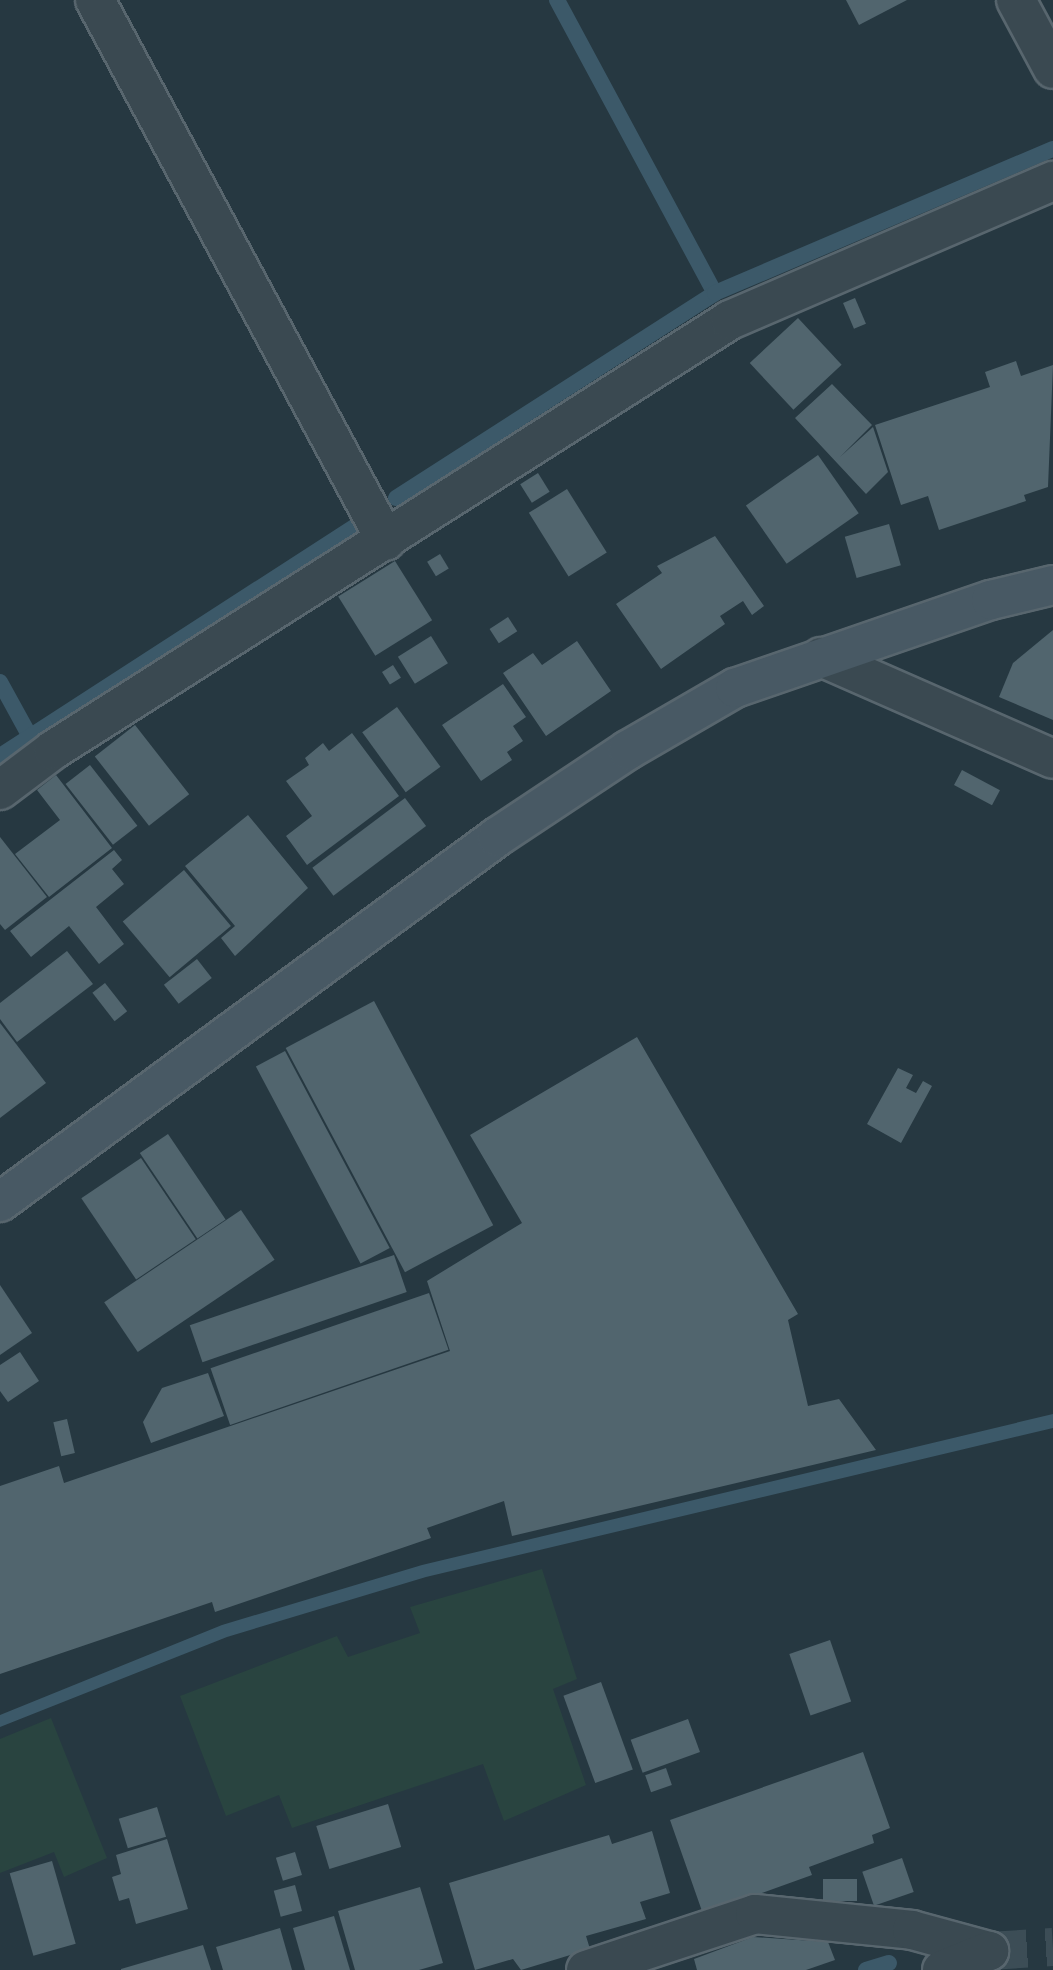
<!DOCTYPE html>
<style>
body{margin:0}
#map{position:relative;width:1053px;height:1970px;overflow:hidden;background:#263841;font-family:Lato,sans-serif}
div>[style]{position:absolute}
.green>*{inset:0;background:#294440}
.water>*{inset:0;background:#3c5969}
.stream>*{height:16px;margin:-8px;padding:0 8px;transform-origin:8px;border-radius:8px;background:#3c5969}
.building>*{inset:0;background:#51656e;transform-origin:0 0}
.street-tunnel>*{height:38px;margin-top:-19px;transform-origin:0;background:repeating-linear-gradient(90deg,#3c4d56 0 38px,transparent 0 57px)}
.roads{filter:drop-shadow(2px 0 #58666e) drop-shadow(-2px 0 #58666e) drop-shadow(0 2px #58666e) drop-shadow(0 -2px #58666e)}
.street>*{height:38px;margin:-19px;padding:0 19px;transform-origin:19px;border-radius:19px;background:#3a4951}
.secondary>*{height:38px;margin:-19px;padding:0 19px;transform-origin:19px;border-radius:19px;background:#485964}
span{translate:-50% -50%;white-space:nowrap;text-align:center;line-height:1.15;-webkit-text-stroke:5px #1f2e36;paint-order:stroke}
</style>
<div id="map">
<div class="green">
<i style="clip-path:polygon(542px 1569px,577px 1679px,553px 1689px,586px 1785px,504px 1821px,483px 1764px,292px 1828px,279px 1795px,226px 1816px,180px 1696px,337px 1636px,348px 1657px,420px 1633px,410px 1607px)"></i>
<i style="clip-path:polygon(51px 1718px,107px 1858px,64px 1877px,54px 1852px,0 1873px,0 1739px)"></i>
</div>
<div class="water">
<i style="clip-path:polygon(1053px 1414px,1053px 1428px,426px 1577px,227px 1637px,0 1727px,0 1715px,222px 1625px,422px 1565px)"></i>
</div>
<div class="stream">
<i style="left:557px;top:0;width:333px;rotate:61.7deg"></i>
<i style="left:396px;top:498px;width:379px;rotate:-32.7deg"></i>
<i style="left:715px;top:293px;width:367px;rotate:-23.1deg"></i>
<i style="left:0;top:682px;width:58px;rotate:61.2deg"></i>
<i style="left:0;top:756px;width:420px;rotate:-32.9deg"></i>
<i style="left:866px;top:1970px;width:24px;rotate:-17deg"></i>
</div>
<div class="building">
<i style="clip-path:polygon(846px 0,907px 0,859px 25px)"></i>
<i style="left:855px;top:298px;width:28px;height:13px;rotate:67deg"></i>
<i style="left:798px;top:318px;width:64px;height:66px;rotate:47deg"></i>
<i style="clip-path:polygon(1016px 361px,1021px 376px,1053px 365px,1048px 487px,1024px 495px,1026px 501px,939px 530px,928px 496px,901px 505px,875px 425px,990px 387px,985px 372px)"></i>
<i style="clip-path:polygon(832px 384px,872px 425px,840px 457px,873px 427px,888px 472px,866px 494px,795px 418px)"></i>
<i style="left:818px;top:455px;width:71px;height:88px;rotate:55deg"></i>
<i style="left:538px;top:473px;width:22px;height:21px;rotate:58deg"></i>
<i style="left:567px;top:489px;width:75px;height:45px;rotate:58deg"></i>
<i style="left:889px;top:524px;width:43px;height:46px;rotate:74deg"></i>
<i style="clip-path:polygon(715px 536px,764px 606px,752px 615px,743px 601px,720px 616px,725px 624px,661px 669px,616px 604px,662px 573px,657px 566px)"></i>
<i style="left:440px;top:554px;width:17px;height:15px;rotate:59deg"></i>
<i style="left:395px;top:561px;width:70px;height:67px;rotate:58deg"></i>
<i style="left:508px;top:617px;width:17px;height:22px;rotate:57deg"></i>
<i style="clip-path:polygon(1053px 630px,1053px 720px,999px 697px,1013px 663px)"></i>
<i style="left:431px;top:636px;width:32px;height:39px;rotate:58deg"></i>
<i style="clip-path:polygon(577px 641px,611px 691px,546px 736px,503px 673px,533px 653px,542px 665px)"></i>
<i style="left:393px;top:665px;width:15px;height:13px;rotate:58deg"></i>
<i style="clip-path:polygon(503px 684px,526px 717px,513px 726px,523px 741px,507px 752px,512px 760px,481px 781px,442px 725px)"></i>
<i style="left:397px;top:707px;width:74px;height:43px;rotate:54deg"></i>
<i style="left:135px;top:725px;width:88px;height:51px;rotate:52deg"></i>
<i style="clip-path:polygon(352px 733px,399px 796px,307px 865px,286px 836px,312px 816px,286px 781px,309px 765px,305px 758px,323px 743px,329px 751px)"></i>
<i style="left:90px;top:765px;width:77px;height:31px;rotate:52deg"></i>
<i style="left:962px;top:770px;width:43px;height:17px;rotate:28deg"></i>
<i style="clip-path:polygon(56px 775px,112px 848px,49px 897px,15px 854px,60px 820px,37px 790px)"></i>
<i style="left:405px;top:798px;width:35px;height:116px;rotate:53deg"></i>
<i style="clip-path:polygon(248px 815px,308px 888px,235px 956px,221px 938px,235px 926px,185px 866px)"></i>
<i style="clip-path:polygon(0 837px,47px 897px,5px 930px,0 924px)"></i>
<i style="clip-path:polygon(114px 850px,122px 860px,112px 869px,124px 884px,96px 907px,124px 944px,99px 964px,69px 926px,31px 957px,10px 931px)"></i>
<i style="left:184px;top:870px;width:73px;height:80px;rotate:50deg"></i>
<i style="clip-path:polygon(67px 951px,93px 984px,17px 1042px,0 1019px,0 1003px)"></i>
<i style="left:197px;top:959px;width:24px;height:42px;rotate:52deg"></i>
<i style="left:105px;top:983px;width:36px;height:16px;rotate:52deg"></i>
<i style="left:374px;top:1001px;width:254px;height:100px;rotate:62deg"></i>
<i style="clip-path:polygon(0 1023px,46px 1083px,0 1118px)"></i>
<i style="clip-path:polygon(637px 1037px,798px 1314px,788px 1320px,808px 1406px,839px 1399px,876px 1450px,512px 1536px,504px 1501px,427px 1528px,431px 1538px,215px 1612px,212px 1602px,0 1674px,0 1486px,59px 1466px,64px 1483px,450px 1351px,427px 1281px,522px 1223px,470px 1135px)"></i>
<i style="left:285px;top:1051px;width:223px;height:33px;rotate:62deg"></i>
<i style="clip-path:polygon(898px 1068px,913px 1075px,906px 1088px,916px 1093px,923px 1081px,932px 1086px,901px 1143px,867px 1124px)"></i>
<i style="left:168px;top:1134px;width:103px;height:34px;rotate:56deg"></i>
<i style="left:141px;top:1158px;width:98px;height:72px;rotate:56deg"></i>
<i style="left:241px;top:1210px;width:60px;height:165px;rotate:56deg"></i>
<i style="left:394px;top:1255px;width:39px;height:216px;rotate:71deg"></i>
<i style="clip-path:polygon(0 1285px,32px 1333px,0 1355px)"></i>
<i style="left:429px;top:1293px;width:60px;height:231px;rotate:71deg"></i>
<i style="clip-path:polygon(20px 1352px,39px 1381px,8px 1402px,0 1391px,0 1365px)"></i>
<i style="clip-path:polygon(208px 1373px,224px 1416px,151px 1443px,143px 1422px,162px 1388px)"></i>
<i style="left:67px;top:1419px;width:35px;height:14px;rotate:77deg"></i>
<i style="left:830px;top:1640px;width:65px;height:43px;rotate:71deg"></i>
<i style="left:601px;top:1682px;width:93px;height:40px;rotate:70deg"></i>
<i style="left:688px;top:1719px;width:35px;height:61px;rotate:70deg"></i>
<i style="clip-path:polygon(863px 1752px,890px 1828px,872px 1835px,874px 1843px,809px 1867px,812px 1875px,703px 1914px,670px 1820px)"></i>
<i style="left:666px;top:1768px;width:18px;height:22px;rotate:71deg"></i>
<i style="left:388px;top:1804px;width:45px;height:75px;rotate:73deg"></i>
<i style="left:157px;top:1807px;width:31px;height:40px;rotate:73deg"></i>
<i style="clip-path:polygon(652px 1831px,670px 1893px,640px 1902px,646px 1919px,586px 1936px,590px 1949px,521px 1970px,513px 1959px,475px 1970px,449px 1883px,609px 1835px,612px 1844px)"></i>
<i style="clip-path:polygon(167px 1839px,188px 1909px,136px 1924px,129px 1898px,119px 1901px,112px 1877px,121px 1874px,116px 1855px)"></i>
<i style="left:295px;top:1852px;width:24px;height:20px;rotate:73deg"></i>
<i style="left:902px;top:1858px;width:36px;height:42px;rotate:71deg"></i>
<i style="left:52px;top:1861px;width:86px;height:44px;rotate:74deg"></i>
<i style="left:823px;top:1879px;width:34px;height:22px"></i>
<i style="left:295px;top:1885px;width:27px;height:22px;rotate:75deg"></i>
<i style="clip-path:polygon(420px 1887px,443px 1963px,419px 1970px,355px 1970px,338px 1911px)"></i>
<i style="clip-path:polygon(334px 1916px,350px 1970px,305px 1970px,293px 1928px)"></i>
<i style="clip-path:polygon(280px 1928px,292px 1970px,223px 1970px,216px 1947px)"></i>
<i style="clip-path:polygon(753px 1937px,828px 1942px,835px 1960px,806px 1970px,697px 1970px,694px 1959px)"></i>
<i style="clip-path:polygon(203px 1945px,211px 1970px,121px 1970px,121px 1969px)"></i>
</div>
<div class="street-tunnel">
<i style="left:989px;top:1951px;width:64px;rotate:-3.6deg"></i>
</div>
<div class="roads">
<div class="street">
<i style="left:95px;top:0;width:614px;rotate:61.72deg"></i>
<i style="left:1016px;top:0;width:78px;rotate:61.8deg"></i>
<i style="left:821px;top:657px;width:253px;rotate:23.7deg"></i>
<i style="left:0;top:790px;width:66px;rotate:-37deg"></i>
<i style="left:53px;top:750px;width:802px;rotate:-32.42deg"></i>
<i style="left:730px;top:320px;width:352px;rotate:-23.3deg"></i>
<i style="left:586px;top:1970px;width:178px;rotate:-18.3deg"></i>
<i style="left:755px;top:1914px;width:158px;rotate:5.8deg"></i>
<i style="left:912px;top:1930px;width:80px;rotate:15.3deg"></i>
<i style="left:942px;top:1970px;width:51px;rotate:-22deg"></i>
</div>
<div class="secondary">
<i style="left:0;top:1202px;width:617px;rotate:-36.29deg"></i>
<i style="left:497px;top:837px;width:157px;rotate:-33.6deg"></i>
<i style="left:628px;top:750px;width:124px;rotate:-30.1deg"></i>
<i style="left:735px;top:688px;width:271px;rotate:-19deg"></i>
<i style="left:991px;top:600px;width:64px;rotate:-13.6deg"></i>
</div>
</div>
</div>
